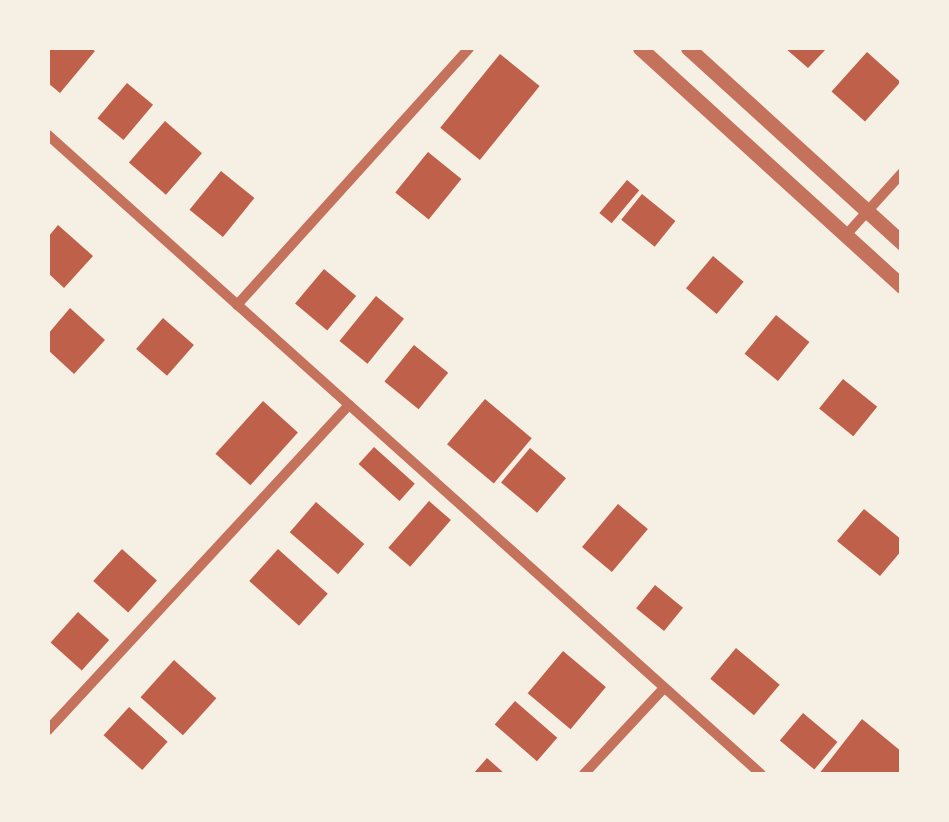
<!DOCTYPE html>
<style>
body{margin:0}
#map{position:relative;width:949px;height:822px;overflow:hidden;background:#f6efe4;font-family:"Source Sans 3",sans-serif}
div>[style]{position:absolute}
.building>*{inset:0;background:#bf614a;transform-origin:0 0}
.minor>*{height:10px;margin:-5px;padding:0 5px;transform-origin:5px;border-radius:5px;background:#c5725c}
.tertiary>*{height:15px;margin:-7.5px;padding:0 7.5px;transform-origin:7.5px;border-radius:7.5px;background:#c5725c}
span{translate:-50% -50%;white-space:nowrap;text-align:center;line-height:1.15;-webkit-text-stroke:8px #f6efe4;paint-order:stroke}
.frame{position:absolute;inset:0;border:50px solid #f6efe4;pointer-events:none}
</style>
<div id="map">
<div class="building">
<i style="clip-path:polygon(48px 48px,90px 48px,95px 51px,60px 93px,48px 83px)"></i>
<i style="clip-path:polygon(785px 48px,827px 48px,808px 68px)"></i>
<i style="left:867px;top:52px;width:45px;height:53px;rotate:42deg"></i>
<i style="left:500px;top:54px;width:51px;height:95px;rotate:39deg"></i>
<i style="left:127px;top:83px;width:34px;height:46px;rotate:40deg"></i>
<i style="left:165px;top:121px;width:49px;height:55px;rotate:41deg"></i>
<i style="left:428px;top:152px;width:43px;height:52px;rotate:39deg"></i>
<i style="left:221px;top:171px;width:43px;height:50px;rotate:39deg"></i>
<i style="left:627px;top:180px;width:16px;height:43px;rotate:40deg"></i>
<i style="left:642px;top:194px;width:43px;height:33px;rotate:39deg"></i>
<i style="clip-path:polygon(58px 225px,93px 256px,64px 288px,48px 273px,48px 237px)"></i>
<i style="left:713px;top:256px;width:40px;height:42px;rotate:40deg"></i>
<i style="left:324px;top:269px;width:42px;height:45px;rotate:40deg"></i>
<i style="left:376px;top:296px;width:36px;height:58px;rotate:39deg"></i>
<i style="clip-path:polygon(70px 308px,105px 340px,74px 374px,48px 350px,48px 334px)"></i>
<i style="left:776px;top:315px;width:43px;height:50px;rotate:39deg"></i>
<i style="left:163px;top:318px;width:41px;height:41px;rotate:41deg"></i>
<i style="left:414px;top:345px;width:44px;height:47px;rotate:39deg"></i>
<i style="left:843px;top:379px;width:44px;height:38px;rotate:39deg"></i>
<i style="left:485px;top:399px;width:61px;height:59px;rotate:40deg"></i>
<i style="left:263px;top:401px;width:47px;height:71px;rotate:42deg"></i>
<i style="left:374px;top:447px;width:55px;height:23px;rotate:42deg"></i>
<i style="left:530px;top:448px;width:47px;height:45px;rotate:40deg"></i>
<i style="left:429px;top:501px;width:29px;height:62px;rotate:41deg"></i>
<i style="left:316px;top:502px;width:64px;height:40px;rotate:41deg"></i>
<i style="left:618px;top:504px;width:39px;height:56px;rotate:40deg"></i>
<i style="clip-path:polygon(864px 509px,902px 540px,902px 550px,880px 576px,837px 541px)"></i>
<i style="left:122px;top:549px;width:47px;height:43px;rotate:42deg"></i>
<i style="left:278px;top:549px;width:67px;height:43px;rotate:42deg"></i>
<i style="left:655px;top:585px;width:36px;height:30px;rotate:39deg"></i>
<i style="left:78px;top:612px;width:42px;height:41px;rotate:42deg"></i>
<i style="left:736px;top:648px;width:57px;height:40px;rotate:40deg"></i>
<i style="left:563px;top:651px;width:56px;height:55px;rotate:40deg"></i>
<i style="left:174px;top:660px;width:57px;height:50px;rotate:42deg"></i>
<i style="left:515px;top:701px;width:56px;height:31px;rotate:41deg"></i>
<i style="left:129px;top:707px;width:52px;height:38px;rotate:42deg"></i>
<i style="left:803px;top:713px;width:45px;height:36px;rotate:40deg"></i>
<i style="clip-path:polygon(862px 719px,902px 752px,902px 774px,819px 774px)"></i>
<i style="clip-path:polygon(487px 758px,505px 774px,473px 774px)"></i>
</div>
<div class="minor">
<i style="left:48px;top:135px;width:957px;rotate:41.87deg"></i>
<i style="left:846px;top:235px;width:84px;rotate:-47.9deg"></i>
<i style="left:237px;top:305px;width:346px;rotate:-47.9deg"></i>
<i style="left:48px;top:730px;width:443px;rotate:-47.2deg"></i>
<i style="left:584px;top:774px;width:117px;rotate:-47.1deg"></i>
</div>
<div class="tertiary">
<i style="left:640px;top:48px;width:354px;rotate:42.3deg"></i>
<i style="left:688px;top:48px;width:290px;rotate:42.3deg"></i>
</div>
<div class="frame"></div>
</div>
